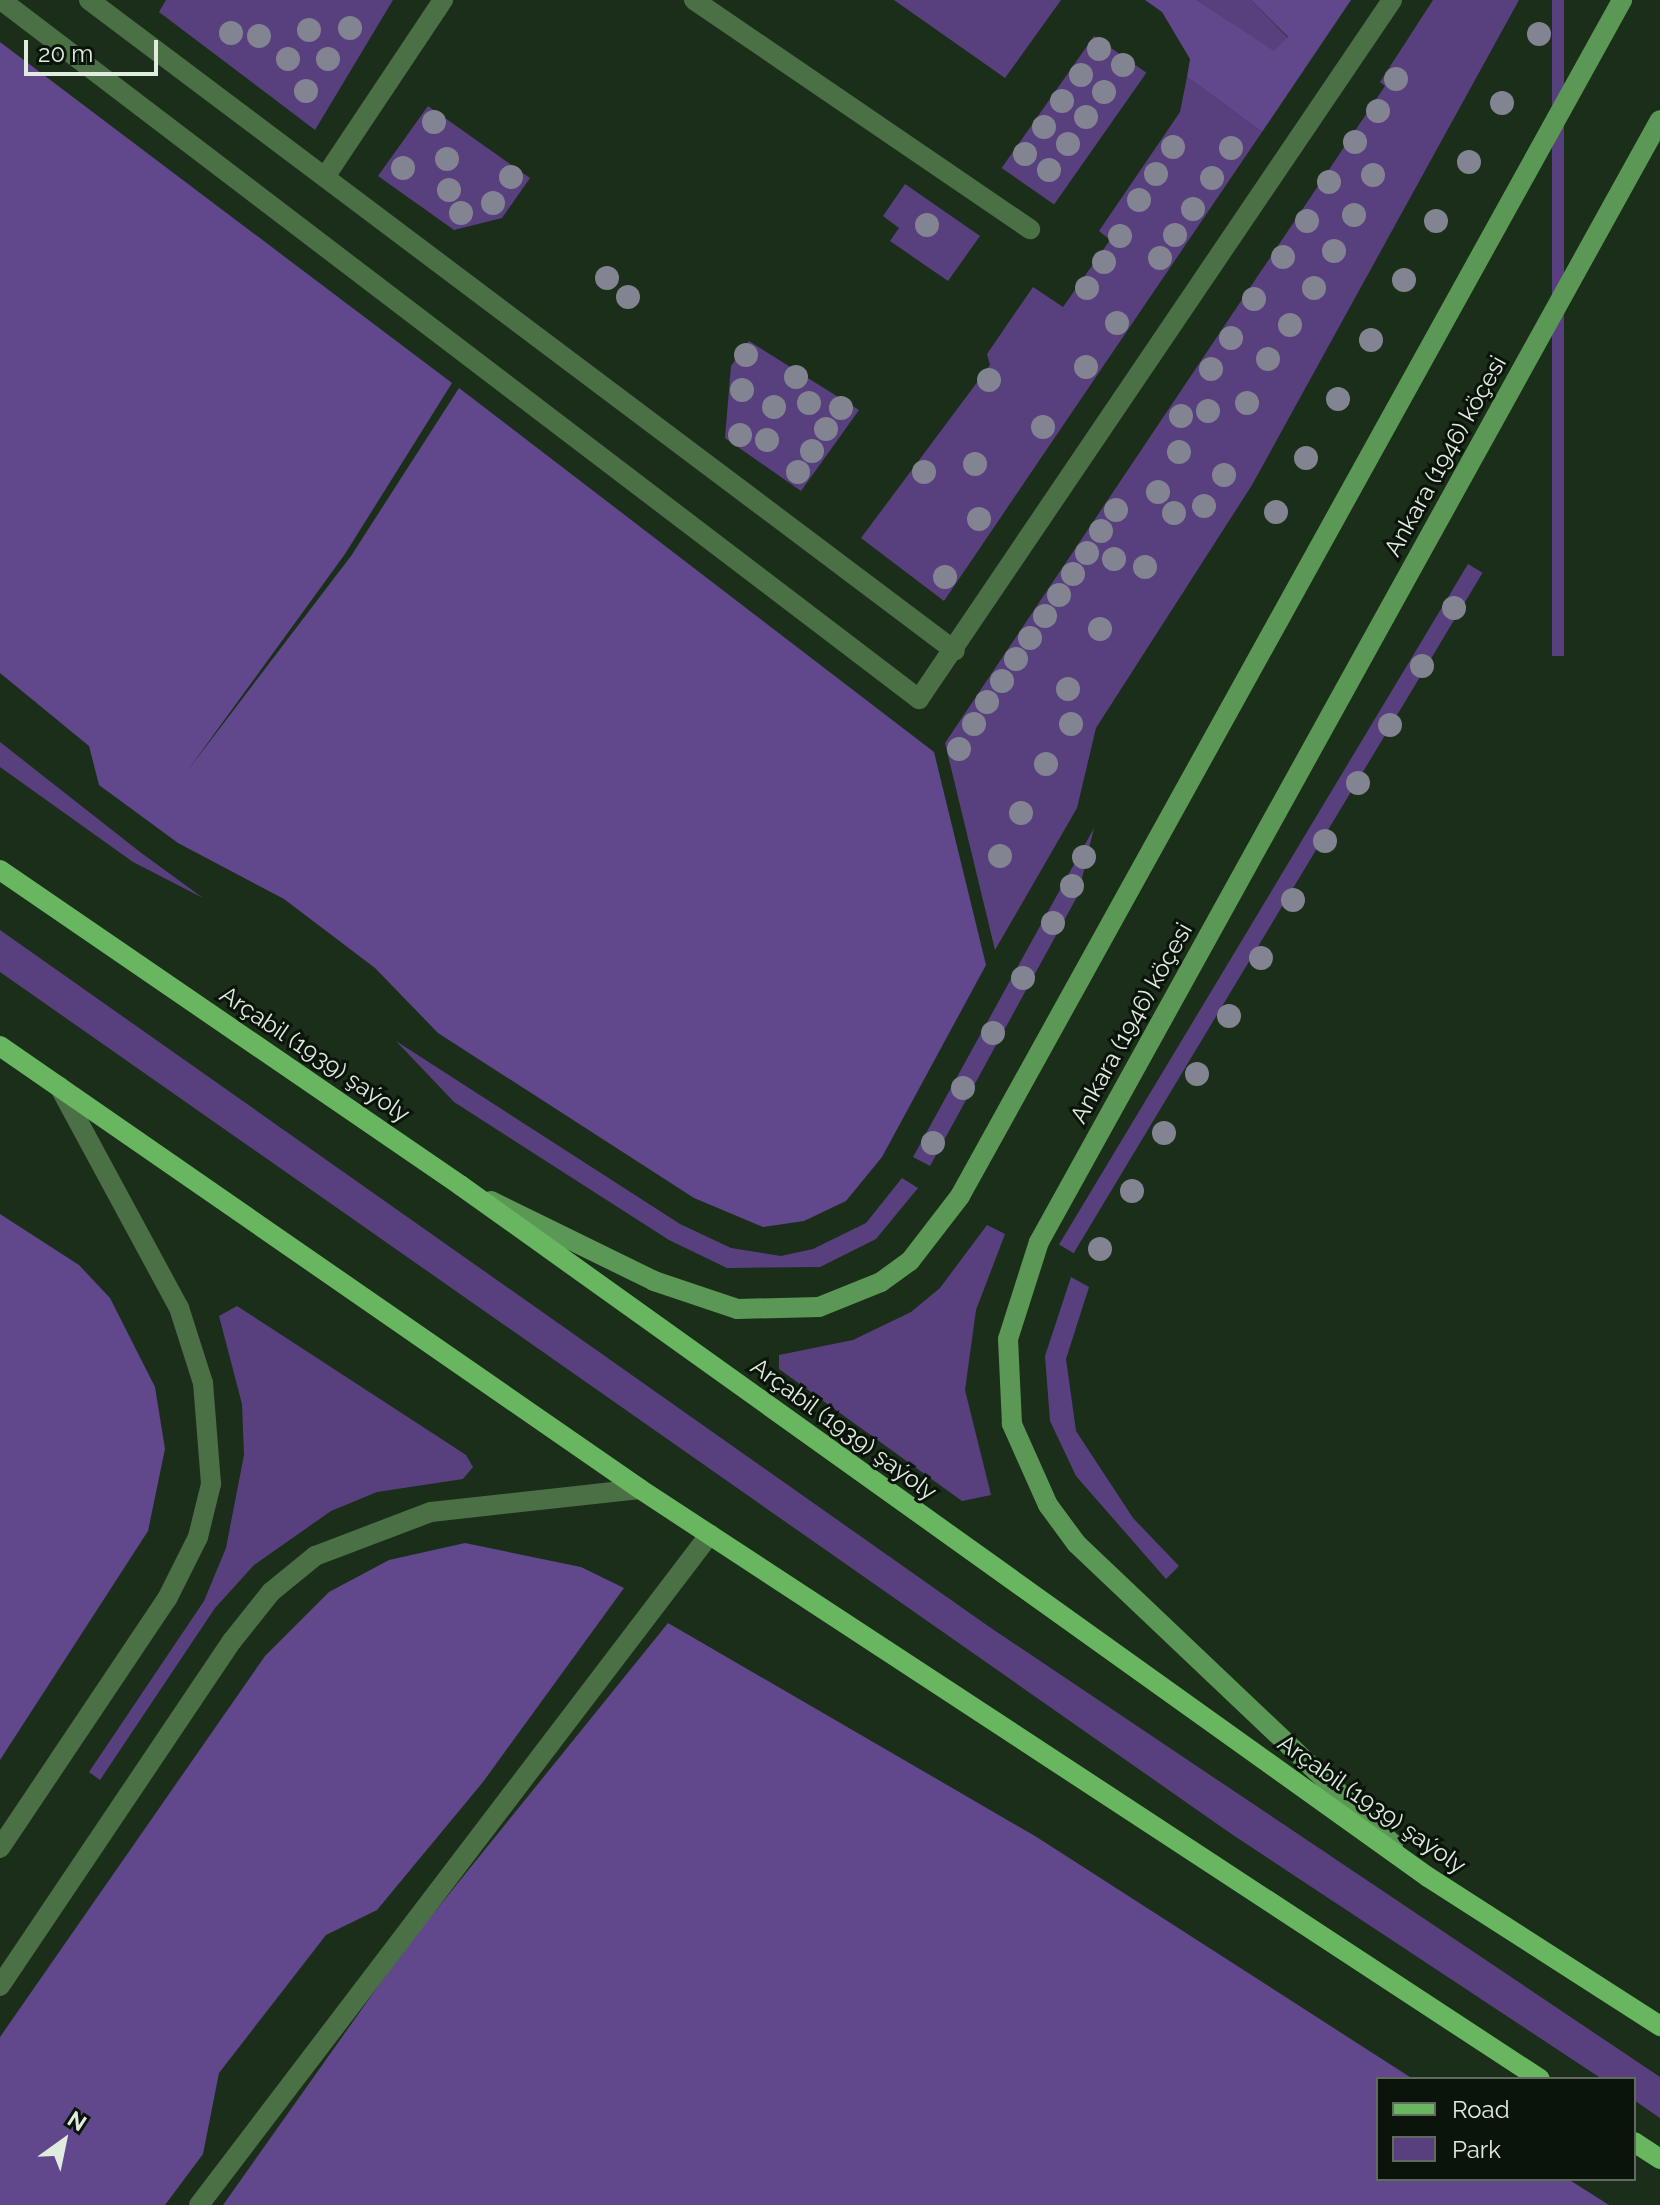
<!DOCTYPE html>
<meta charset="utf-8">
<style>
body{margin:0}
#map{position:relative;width:1660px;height:2205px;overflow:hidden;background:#1b2e19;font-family:Raleway,sans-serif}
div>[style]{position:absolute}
.green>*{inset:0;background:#58407f;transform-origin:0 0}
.forest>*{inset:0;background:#61478b}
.service>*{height:20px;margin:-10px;padding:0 10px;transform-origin:10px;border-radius:10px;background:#4b7046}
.secondary>*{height:20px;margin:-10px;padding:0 10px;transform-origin:10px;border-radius:10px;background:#5c9855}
.primary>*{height:20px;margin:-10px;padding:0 10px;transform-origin:10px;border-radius:10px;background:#68b65f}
.trees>*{width:24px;height:24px;margin:-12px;border-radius:50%;background:#838491}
span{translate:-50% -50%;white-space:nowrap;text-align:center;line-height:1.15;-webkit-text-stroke:6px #0b140a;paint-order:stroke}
.street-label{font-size:24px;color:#e0ecdf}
.legend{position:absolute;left:1376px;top:2077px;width:260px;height:104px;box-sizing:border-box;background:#0b140a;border:2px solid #606a5f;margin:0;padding:10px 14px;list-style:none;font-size:24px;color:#e0ecdf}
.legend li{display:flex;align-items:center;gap:16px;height:40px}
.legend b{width:40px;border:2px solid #606a5f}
.north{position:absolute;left:24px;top:2101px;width:80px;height:80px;-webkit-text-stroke:6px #0b140a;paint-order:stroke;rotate:33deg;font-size:22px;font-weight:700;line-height:32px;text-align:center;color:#e0ecdf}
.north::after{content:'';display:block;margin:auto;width:28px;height:36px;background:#e0ecdf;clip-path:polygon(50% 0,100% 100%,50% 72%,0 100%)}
.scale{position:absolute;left:24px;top:40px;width:134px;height:36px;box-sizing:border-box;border:4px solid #e0ecdf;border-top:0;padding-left:10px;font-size:24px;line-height:28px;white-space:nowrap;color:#e0ecdf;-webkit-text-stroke:6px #0b140a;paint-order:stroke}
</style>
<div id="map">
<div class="green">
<i style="clip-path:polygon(166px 0,393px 0,315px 130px,159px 12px)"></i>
<i style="clip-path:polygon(894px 0,1061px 0,1005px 78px)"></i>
<i style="clip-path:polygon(1197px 0,1251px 0,1288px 38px,1274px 52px)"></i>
<i style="clip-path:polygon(1433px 0,1519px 0,1252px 485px,1096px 728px,1077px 808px,995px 950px,945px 743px,1385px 86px,1380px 82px)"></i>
<i style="left:1552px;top:0;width:12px;height:656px"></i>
<i style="left:1094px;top:36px;width:64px;height:161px;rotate:35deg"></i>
<i style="clip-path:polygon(1187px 77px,1262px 132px,944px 601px,861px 538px,990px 365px,987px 354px,1033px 287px,1063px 307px,1110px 240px,1099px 231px,1180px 112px)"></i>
<i style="clip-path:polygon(428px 106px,530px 178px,502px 218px,454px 230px,378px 176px)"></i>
<i style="clip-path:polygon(905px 184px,980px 236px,948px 281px,890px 241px,899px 228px,883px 216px)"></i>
<i style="clip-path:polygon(749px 341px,859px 410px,801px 491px,725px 438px,731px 366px)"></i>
<i style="left:1468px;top:564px;width:17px;height:794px;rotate:31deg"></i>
<i style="clip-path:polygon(0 742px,140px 852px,203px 898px,133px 862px,0 767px)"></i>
<i style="clip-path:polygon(1094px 828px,1078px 895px,930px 1166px,913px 1157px)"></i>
<i style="clip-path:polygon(0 930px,988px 1626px,1660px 2077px,1660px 2118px,1634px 2100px,1634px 2079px,1602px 2079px,1230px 1833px,0 972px)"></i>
<i style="clip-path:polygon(396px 1041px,680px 1224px,731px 1248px,781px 1256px,813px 1249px,866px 1223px,902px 1178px,918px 1188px,876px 1239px,820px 1267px,727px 1268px,669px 1240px,454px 1102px)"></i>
<i style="clip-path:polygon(987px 1225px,1005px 1234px,976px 1310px,965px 1390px,991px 1495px,962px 1501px,779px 1369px,779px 1355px,853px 1340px,911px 1312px,940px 1288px)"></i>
<i style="clip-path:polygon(1071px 1277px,1089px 1287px,1066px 1359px,1076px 1431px,1133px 1518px,1179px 1566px,1166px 1579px,1076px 1476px,1050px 1421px,1045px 1356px)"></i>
<i style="clip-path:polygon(237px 1306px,466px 1455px,473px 1467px,463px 1479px,377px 1492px,331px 1511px,254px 1565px,215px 1608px,100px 1780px,89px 1772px,204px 1601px,226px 1548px,244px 1455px,242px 1404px,219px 1316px)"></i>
</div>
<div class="forest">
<i style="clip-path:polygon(1145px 0,1197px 0,1274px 51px,1288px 37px,1251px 0,1351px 0,1262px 132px,1187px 77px,1190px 59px,1162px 12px)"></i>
<i style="clip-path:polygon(0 42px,452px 383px,345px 554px,188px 770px,351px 556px,459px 388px,934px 752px,986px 965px,882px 1157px,846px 1201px,804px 1221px,763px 1227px,694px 1198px,438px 1033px,375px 968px,284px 899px,178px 843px,99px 785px,89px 746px,0 673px)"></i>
<i style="clip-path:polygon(0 1214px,79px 1265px,110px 1298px,155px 1387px,165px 1449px,148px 1531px,0 1760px)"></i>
<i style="clip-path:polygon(465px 1543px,581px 1567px,624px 1588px,483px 1782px,377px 1910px,326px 1935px,219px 2073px,203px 2154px,165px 2205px,0 2205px,0 2037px,265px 1656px,329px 1592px,389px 1560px)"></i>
<i style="clip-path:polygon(668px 1623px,1035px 1836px,1413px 2079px,1378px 2079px,1378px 2179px,1568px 2179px,1609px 2205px,223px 2205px,403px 1951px)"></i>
</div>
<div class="service">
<i style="left:1px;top:0;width:1154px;rotate:37.29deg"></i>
<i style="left:919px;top:699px;width:844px;rotate:-55.91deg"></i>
<i style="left:89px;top:0;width:1083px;rotate:36.93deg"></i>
<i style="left:694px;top:0;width:407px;rotate:34.3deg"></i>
<i style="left:325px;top:177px;width:213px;rotate:-56.3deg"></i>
<i style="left:0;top:1848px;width:300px;rotate:-56.2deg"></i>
<i style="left:167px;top:1599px;width:69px;rotate:-63.4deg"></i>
<i style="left:198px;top:1537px;width:55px;rotate:-76.2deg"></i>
<i style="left:211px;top:1484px;width:101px;rotate:-94.5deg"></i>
<i style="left:203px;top:1383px;width:79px;rotate:-107.7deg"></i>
<i style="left:179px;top:1308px;width:252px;rotate:-118.4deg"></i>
<i style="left:0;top:1986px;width:416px;rotate:-56.1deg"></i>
<i style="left:232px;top:1641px;width:63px;rotate:-51.5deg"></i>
<i style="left:271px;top:1592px;width:57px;rotate:-39.3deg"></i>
<i style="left:315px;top:1556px;width:124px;rotate:-20.8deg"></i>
<i style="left:431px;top:1512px;width:210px;rotate:-6.3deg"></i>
<i style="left:199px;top:2205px;width:843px;rotate:-52.71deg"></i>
</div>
<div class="secondary">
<i style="left:491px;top:1201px;width:182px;rotate:26.1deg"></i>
<i style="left:654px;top:1281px;width:88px;rotate:18.6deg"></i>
<i style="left:737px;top:1309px;width:82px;rotate:-1.4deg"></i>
<i style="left:819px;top:1307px;width:67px;rotate:-22deg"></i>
<i style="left:881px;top:1282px;width:36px;rotate:-36deg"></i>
<i style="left:910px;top:1261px;width:82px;rotate:-52.4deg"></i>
<i style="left:960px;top:1196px;width:1367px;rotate:-61.03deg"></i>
<i style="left:1393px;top:1844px;width:437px;rotate:-136.5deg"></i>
<i style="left:1076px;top:1543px;width:47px;rotate:-126.4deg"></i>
<i style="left:1048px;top:1505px;width:89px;rotate:-114deg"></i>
<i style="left:1012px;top:1424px;width:85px;rotate:-92.7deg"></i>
<i style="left:1008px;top:1339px;width:102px;rotate:-72.3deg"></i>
<i style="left:1039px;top:1242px;width:1282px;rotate:-61.04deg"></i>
</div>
<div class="primary">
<i style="left:0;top:870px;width:558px;rotate:34.4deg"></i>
<i style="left:460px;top:1185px;width:1190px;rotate:35.56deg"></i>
<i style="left:1428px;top:1877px;width:276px;rotate:32.7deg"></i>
<i style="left:0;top:1046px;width:778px;rotate:34.69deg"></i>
<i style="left:640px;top:1489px;width:1076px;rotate:33.25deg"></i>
<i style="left:1634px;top:2142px;width:31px;rotate:33deg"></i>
</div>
<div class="trees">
<i style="left:350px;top:28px"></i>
<i style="left:309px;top:30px"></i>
<i style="left:231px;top:33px"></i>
<i style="left:1539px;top:34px"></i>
<i style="left:259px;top:36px"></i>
<i style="left:1099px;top:49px"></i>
<i style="left:288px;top:59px"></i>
<i style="left:328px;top:59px"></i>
<i style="left:1123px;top:65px"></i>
<i style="left:1081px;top:75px"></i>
<i style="left:1396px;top:79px"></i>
<i style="left:306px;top:91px"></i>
<i style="left:1104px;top:92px"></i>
<i style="left:1062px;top:101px"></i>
<i style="left:1502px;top:103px"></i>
<i style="left:1378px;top:111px"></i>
<i style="left:1086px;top:117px"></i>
<i style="left:434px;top:122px"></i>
<i style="left:1044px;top:127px"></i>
<i style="left:1355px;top:142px"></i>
<i style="left:1068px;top:144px"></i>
<i style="left:1173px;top:147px"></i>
<i style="left:1231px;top:148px"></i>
<i style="left:1025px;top:154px"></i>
<i style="left:447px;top:159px"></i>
<i style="left:1469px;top:162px"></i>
<i style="left:403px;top:168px"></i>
<i style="left:1049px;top:170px"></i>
<i style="left:1156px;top:174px"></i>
<i style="left:1373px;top:175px"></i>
<i style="left:511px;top:177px"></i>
<i style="left:1212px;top:178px"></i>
<i style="left:1329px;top:182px"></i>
<i style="left:449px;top:190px"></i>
<i style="left:1139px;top:200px"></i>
<i style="left:493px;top:203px"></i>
<i style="left:1193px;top:209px"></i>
<i style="left:461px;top:213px"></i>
<i style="left:1354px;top:215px"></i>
<i style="left:1307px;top:221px"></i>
<i style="left:1436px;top:221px"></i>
<i style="left:927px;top:225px"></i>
<i style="left:1175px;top:235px"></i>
<i style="left:1120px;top:236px"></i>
<i style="left:1334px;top:251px"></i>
<i style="left:1283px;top:257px"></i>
<i style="left:1160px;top:258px"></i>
<i style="left:1104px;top:262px"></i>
<i style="left:607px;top:278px"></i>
<i style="left:1404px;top:280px"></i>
<i style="left:1087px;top:288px"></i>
<i style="left:1314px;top:288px"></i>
<i style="left:628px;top:297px"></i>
<i style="left:1254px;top:299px"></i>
<i style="left:1117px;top:323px"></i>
<i style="left:1290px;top:325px"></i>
<i style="left:1231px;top:338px"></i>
<i style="left:1371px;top:340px"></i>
<i style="left:746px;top:355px"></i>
<i style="left:1268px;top:359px"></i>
<i style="left:1086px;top:367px"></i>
<i style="left:1211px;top:369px"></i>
<i style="left:796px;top:377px"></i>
<i style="left:989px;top:380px"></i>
<i style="left:742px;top:390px"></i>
<i style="left:1338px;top:399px"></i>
<i style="left:809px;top:403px"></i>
<i style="left:1247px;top:403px"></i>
<i style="left:774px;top:407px"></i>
<i style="left:841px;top:408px"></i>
<i style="left:1208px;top:411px"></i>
<i style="left:1181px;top:416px"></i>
<i style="left:1043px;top:427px"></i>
<i style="left:826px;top:429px"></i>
<i style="left:740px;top:435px"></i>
<i style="left:767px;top:440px"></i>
<i style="left:812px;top:451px"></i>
<i style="left:1179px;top:452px"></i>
<i style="left:1306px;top:458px"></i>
<i style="left:975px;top:464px"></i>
<i style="left:798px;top:472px"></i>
<i style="left:924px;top:472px"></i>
<i style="left:1224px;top:475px"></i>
<i style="left:1158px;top:492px"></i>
<i style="left:1204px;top:506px"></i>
<i style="left:1116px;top:510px"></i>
<i style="left:1276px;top:512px"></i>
<i style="left:1174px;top:513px"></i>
<i style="left:979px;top:519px"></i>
<i style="left:1101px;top:531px"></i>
<i style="left:1087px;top:553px"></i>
<i style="left:1114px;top:559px"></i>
<i style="left:1145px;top:567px"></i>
<i style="left:1073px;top:574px"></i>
<i style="left:945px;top:577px"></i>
<i style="left:1059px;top:595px"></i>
<i style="left:1454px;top:608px"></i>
<i style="left:1045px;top:616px"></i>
<i style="left:1100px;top:629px"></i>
<i style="left:1030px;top:638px"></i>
<i style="left:1016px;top:659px"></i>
<i style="left:1422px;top:666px"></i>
<i style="left:1002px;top:681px"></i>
<i style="left:1068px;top:689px"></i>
<i style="left:987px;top:702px"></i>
<i style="left:974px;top:724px"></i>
<i style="left:1071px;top:724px"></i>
<i style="left:1390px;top:725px"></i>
<i style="left:959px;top:749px"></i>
<i style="left:1046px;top:764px"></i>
<i style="left:1358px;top:783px"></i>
<i style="left:1021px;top:813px"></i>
<i style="left:1325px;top:841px"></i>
<i style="left:1000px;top:856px"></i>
<i style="left:1084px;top:857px"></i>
<i style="left:1072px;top:886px"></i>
<i style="left:1293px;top:900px"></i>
<i style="left:1053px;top:923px"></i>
<i style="left:1261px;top:958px"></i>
<i style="left:1023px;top:978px"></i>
<i style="left:1229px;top:1016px"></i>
<i style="left:993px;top:1033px"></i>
<i style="left:1197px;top:1074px"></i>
<i style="left:963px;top:1088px"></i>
<i style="left:1164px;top:1133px"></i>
<i style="left:933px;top:1143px"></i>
<i style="left:1132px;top:1191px"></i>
<i style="left:1100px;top:1249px"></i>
</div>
<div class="street-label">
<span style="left:1445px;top:456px;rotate:-61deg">Ankara (1946) köçesi</span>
<span style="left:1131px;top:1023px;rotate:-61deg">Ankara (1946) köçesi</span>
<span style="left:315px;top:1054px;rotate:34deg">Arçabil (1939) şaýoly</span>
<span style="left:844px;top:1429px;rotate:36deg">Arçabil (1939) şaýoly</span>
<span style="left:1372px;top:1804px;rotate:35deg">Arçabil (1939) şaýoly</span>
</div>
<ul class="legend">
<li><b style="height:10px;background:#68b65f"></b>Road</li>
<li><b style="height:22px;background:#58407f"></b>Park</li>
</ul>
<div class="north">N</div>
<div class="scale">20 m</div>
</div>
